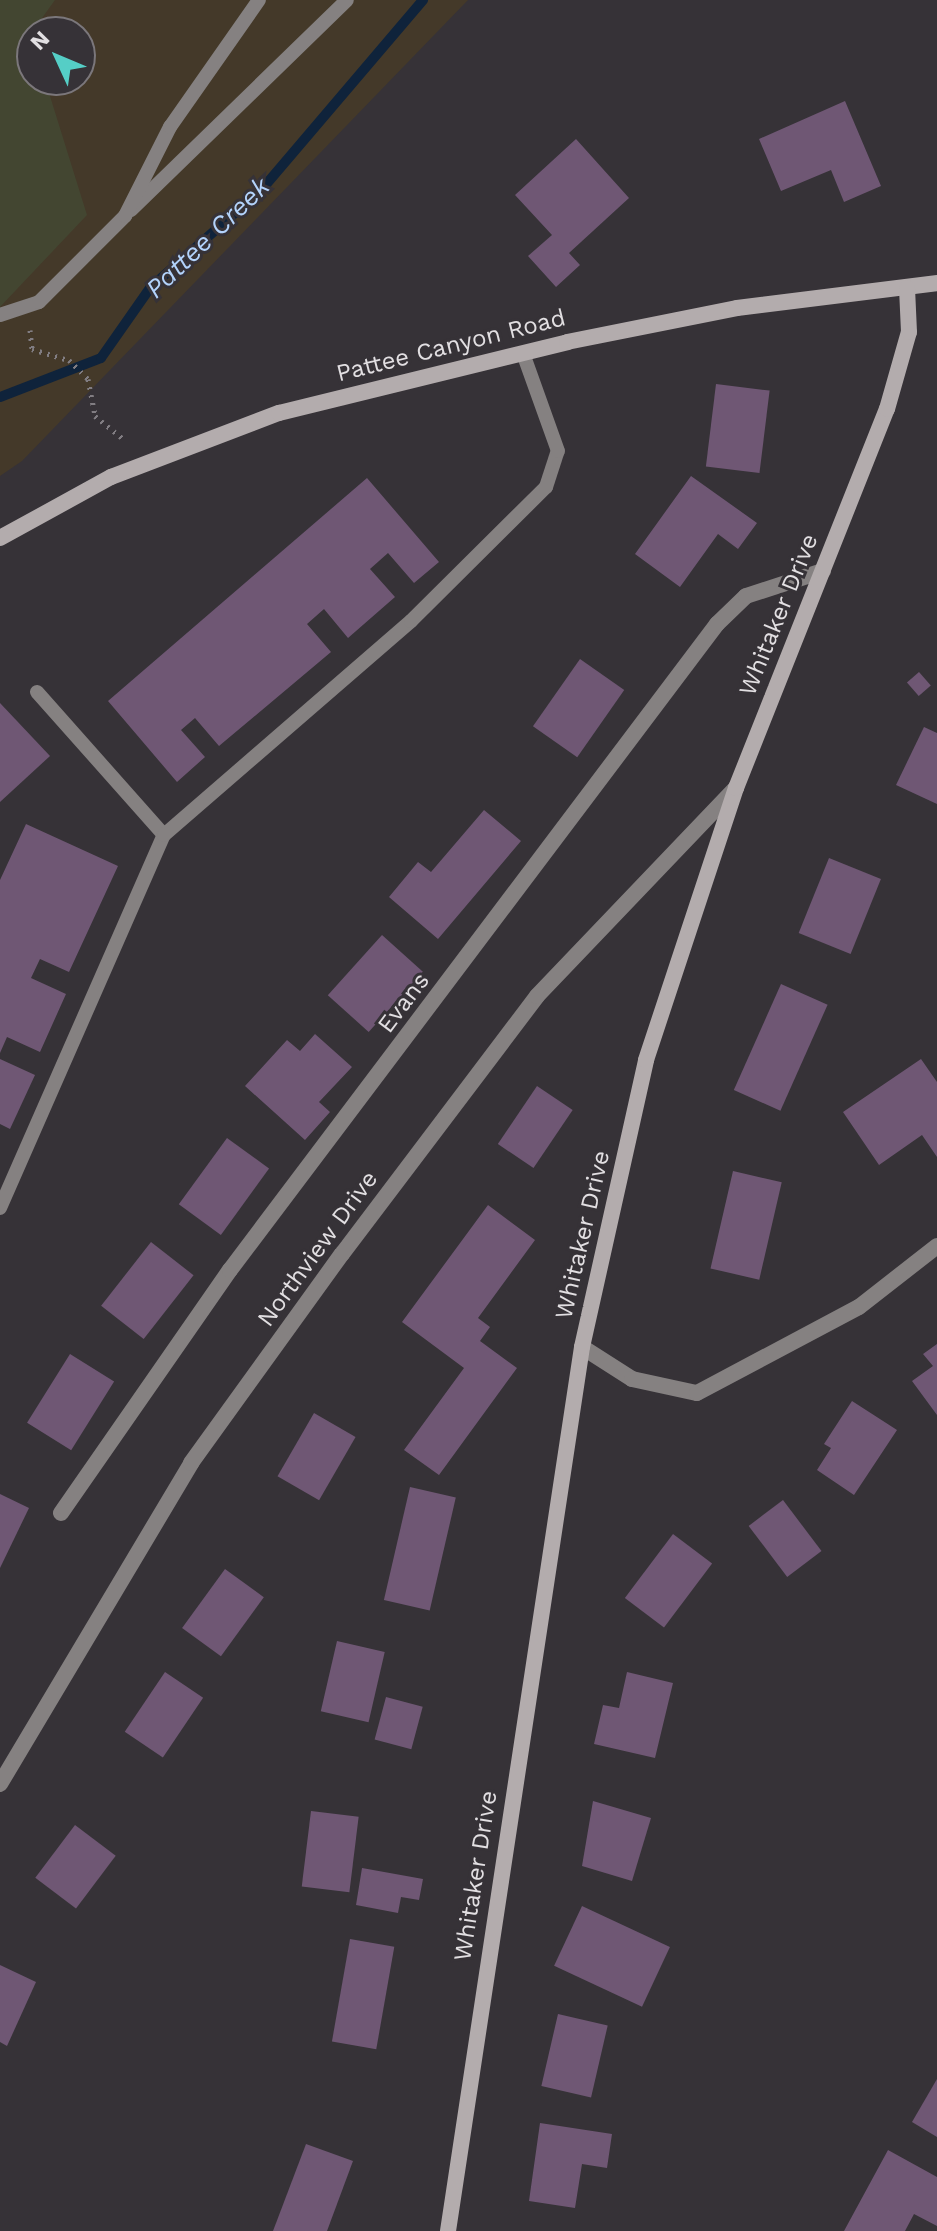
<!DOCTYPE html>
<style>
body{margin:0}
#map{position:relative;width:937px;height:2231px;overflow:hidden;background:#363237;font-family:"Work Sans",sans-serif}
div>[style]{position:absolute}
.education>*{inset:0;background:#443929}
.green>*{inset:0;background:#434631}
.stream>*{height:10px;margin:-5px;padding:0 5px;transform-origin:5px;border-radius:5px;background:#0f233b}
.building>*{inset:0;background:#6f5774;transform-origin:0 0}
.path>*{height:5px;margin-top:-2.5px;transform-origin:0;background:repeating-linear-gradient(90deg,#817d82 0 2px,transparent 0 8px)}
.lane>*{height:14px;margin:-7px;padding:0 7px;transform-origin:7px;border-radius:7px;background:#858181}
.street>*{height:16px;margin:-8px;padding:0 8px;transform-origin:8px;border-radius:8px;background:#858181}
.secondary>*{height:16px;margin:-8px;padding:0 8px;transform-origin:8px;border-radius:8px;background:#b3acad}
span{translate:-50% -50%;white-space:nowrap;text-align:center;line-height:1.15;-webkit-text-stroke:6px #363237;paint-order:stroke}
.street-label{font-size:24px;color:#e2dfe2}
.water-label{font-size:26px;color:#b3d3fb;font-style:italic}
.north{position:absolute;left:16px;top:16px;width:80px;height:80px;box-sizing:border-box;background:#363237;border:2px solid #7b777b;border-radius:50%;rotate:314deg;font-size:22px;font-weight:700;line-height:32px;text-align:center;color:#e2dfe2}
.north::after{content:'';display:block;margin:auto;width:28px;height:36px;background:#55cec6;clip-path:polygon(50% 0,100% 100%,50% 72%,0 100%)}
</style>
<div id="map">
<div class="education">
<i style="clip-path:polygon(evenodd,0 0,468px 0,22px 461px,0 476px,0 0,32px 32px,80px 32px,80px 80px,32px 80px,32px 32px)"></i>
</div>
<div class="green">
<i style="clip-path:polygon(0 0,55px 0,32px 32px,32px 80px,45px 80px,87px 215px,0 307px)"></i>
</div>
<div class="stream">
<i style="left:0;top:397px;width:108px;rotate:-21.1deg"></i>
<i style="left:101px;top:358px;width:85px;rotate:-55deg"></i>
<i style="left:150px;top:288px;width:151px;rotate:-41.5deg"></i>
<i style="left:263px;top:188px;width:247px;rotate:-49.6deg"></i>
</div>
<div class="building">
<i style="clip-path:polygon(845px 101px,881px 186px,844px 202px,831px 170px,781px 191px,759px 139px)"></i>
<i style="clip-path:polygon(576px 139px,629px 198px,569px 253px,580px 265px,556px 287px,528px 256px,552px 235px,515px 195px)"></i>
<i style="left:716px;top:384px;width:54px;height:83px;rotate:7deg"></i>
<i style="clip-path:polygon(691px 476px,757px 523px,738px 549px,718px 534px,680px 587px,635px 554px)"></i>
<i style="clip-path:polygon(367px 478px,439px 562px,414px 583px,388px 553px,370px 569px,395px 597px,348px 638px,324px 609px,307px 624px,331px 652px,219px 746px,195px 718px,181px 730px,205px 757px,177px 782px,108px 701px)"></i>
<i style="left:580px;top:659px;width:54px;height:82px;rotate:35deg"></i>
<i style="left:919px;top:672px;width:18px;height:16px;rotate:49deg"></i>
<i style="clip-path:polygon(0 703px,50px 756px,0 802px)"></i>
<i style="clip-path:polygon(924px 727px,937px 733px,937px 804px,896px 785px)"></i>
<i style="clip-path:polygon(484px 810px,521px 841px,438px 939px,389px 897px,418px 862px,431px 872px)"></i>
<i style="clip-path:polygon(26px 824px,118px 866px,69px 972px,40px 959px,31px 978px,66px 994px,40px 1052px,7px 1037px,0 1053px,0 880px)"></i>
<i style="left:829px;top:858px;width:56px;height:81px;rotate:22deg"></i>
<i style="left:382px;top:935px;width:55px;height:81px;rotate:42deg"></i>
<i style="left:781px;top:984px;width:51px;height:116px;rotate:24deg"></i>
<i style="clip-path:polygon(315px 1034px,352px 1067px,319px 1102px,330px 1112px,305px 1140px,245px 1086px,287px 1040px,300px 1051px)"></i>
<i style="clip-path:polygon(0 1059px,35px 1075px,10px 1129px,0 1124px)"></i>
<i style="clip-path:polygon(921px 1059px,937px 1082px,937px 1157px,922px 1135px,879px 1165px,843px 1112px)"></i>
<i style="left:537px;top:1086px;width:43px;height:70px;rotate:34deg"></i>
<i style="left:227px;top:1138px;width:52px;height:82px;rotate:36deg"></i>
<i style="left:733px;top:1171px;width:50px;height:100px;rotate:13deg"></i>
<i style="clip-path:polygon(488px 1205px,535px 1240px,478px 1318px,490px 1327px,480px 1341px,517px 1368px,439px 1475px,404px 1450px,464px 1368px,402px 1322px)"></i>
<i style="left:151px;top:1242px;width:54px;height:81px;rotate:38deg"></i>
<i style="clip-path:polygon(937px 1344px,937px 1415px,912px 1381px,933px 1366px,923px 1354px)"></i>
<i style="left:70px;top:1354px;width:52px;height:81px;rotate:32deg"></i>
<i style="clip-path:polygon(852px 1401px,897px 1430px,854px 1495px,817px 1470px,831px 1448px,824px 1444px)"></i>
<i style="left:314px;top:1413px;width:48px;height:73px;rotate:30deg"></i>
<i style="left:410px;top:1487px;width:47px;height:116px;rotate:13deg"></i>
<i style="clip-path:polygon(0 1494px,29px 1508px,0 1568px)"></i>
<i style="left:783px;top:1500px;width:64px;height:43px;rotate:53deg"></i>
<i style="left:673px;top:1534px;width:49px;height:80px;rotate:37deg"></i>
<i style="left:225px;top:1569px;width:48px;height:73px;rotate:36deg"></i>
<i style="left:337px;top:1641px;width:49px;height:72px;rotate:13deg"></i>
<i style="left:165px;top:1672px;width:46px;height:72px;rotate:34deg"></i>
<i style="clip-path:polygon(627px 1672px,673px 1683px,655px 1758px,594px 1744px,603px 1705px,619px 1708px)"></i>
<i style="left:386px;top:1697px;width:38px;height:44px;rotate:15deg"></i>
<i style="clip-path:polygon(593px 1801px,651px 1818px,632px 1881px,582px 1866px)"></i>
<i style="left:311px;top:1811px;width:48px;height:76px;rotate:7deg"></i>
<i style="left:75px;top:1825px;width:51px;height:66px;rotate:37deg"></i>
<i style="clip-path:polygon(362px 1868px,423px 1879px,419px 1900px,401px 1897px,398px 1913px,356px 1905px)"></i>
<i style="left:582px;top:1906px;width:97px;height:66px;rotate:25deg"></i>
<i style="left:350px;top:1939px;width:45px;height:104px;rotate:10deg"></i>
<i style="clip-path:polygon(0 1965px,36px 1982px,7px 2046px,0 2042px)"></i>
<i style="left:558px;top:2014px;width:51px;height:74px;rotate:13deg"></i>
<i style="clip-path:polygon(937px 2079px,937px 2137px,912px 2122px)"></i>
<i style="clip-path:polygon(540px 2123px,612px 2134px,607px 2168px,582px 2164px,575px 2208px,529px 2201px)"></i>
<i style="clip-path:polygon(306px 2144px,353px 2161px,327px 2231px,273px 2231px)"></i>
<i style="clip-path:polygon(888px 2150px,937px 2177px,937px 2226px,914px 2214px,905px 2231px,844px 2231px)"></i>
</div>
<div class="path">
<i style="left:30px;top:330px;width:19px;rotate:84deg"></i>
<i style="left:32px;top:349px;width:39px;rotate:17deg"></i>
<i style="left:69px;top:360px;width:27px;rotate:45deg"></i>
<i style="left:88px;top:379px;width:38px;rotate:79deg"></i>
<i style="left:95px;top:416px;width:36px;rotate:39deg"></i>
</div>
<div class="lane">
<i style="left:131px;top:210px;width:301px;rotate:-44.2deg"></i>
<i style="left:0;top:315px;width:41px;rotate:-18.4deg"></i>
<i style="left:39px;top:302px;width:122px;rotate:-45deg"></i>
<i style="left:125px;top:216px;width:100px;rotate:-63.2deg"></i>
<i style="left:170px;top:127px;width:155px;rotate:-55deg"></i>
<i style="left:37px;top:692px;width:191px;rotate:48.4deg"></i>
<i style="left:0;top:1208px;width:407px;rotate:-66.3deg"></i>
<i style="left:164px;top:835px;width:327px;rotate:-40.9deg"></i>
<i style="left:411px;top:621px;width:190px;rotate:-44.8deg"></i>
<i style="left:546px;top:487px;width:38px;rotate:-72deg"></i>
<i style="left:558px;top:451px;width:104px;rotate:-109.7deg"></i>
</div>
<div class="street">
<i style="left:582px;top:1347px;width:59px;rotate:32.6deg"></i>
<i style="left:632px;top:1379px;width:66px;rotate:12.2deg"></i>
<i style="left:697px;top:1393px;width:183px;rotate:-28deg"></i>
<i style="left:859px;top:1307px;width:99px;rotate:-38deg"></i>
<i style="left:61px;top:1513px;width:296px;rotate:-55.2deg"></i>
<i style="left:230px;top:1270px;width:809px;rotate:-52.99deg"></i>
<i style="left:717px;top:624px;width:40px;rotate:-44deg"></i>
<i style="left:746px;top:596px;width:81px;rotate:-18deg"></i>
<i style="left:0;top:1784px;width:374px;rotate:-59.2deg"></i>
<i style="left:191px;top:1463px;width:258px;rotate:-54.2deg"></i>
<i style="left:342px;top:1254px;width:323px;rotate:-52.9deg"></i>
<i style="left:537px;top:996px;width:288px;rotate:-46.3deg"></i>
</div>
<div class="secondary">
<i style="left:0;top:538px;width:127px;rotate:-28.8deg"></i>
<i style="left:111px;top:477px;width:180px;rotate:-20.9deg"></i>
<i style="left:279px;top:413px;width:297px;rotate:-13.8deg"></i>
<i style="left:567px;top:342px;width:173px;rotate:-11.3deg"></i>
<i style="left:737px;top:308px;width:202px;rotate:-7.1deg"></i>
<i style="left:448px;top:2231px;width:894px;rotate:-81.38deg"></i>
<i style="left:582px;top:1347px;width:294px;rotate:-77.4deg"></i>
<i style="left:646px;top:1060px;width:287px;rotate:-71.7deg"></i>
<i style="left:736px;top:788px;width:408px;rotate:-68.3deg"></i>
<i style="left:887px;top:409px;width:80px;rotate:-74.1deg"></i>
<i style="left:909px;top:332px;width:44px;rotate:-92.6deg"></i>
</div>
<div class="street-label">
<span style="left:451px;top:346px;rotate:-14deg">Pattee Canyon Road</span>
<span style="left:779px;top:615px;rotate:-68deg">Whitaker Drive</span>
<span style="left:404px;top:1003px;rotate:-53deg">Evans</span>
<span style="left:583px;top:1235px;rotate:-77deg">Whitaker Drive</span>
<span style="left:318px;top:1249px;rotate:-54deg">Northview Drive</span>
<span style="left:476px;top:1876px;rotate:-81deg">Whitaker Drive</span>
</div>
<div class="water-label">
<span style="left:208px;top:238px;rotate:-44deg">Pattee Creek</span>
</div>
<div class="north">N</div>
</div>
